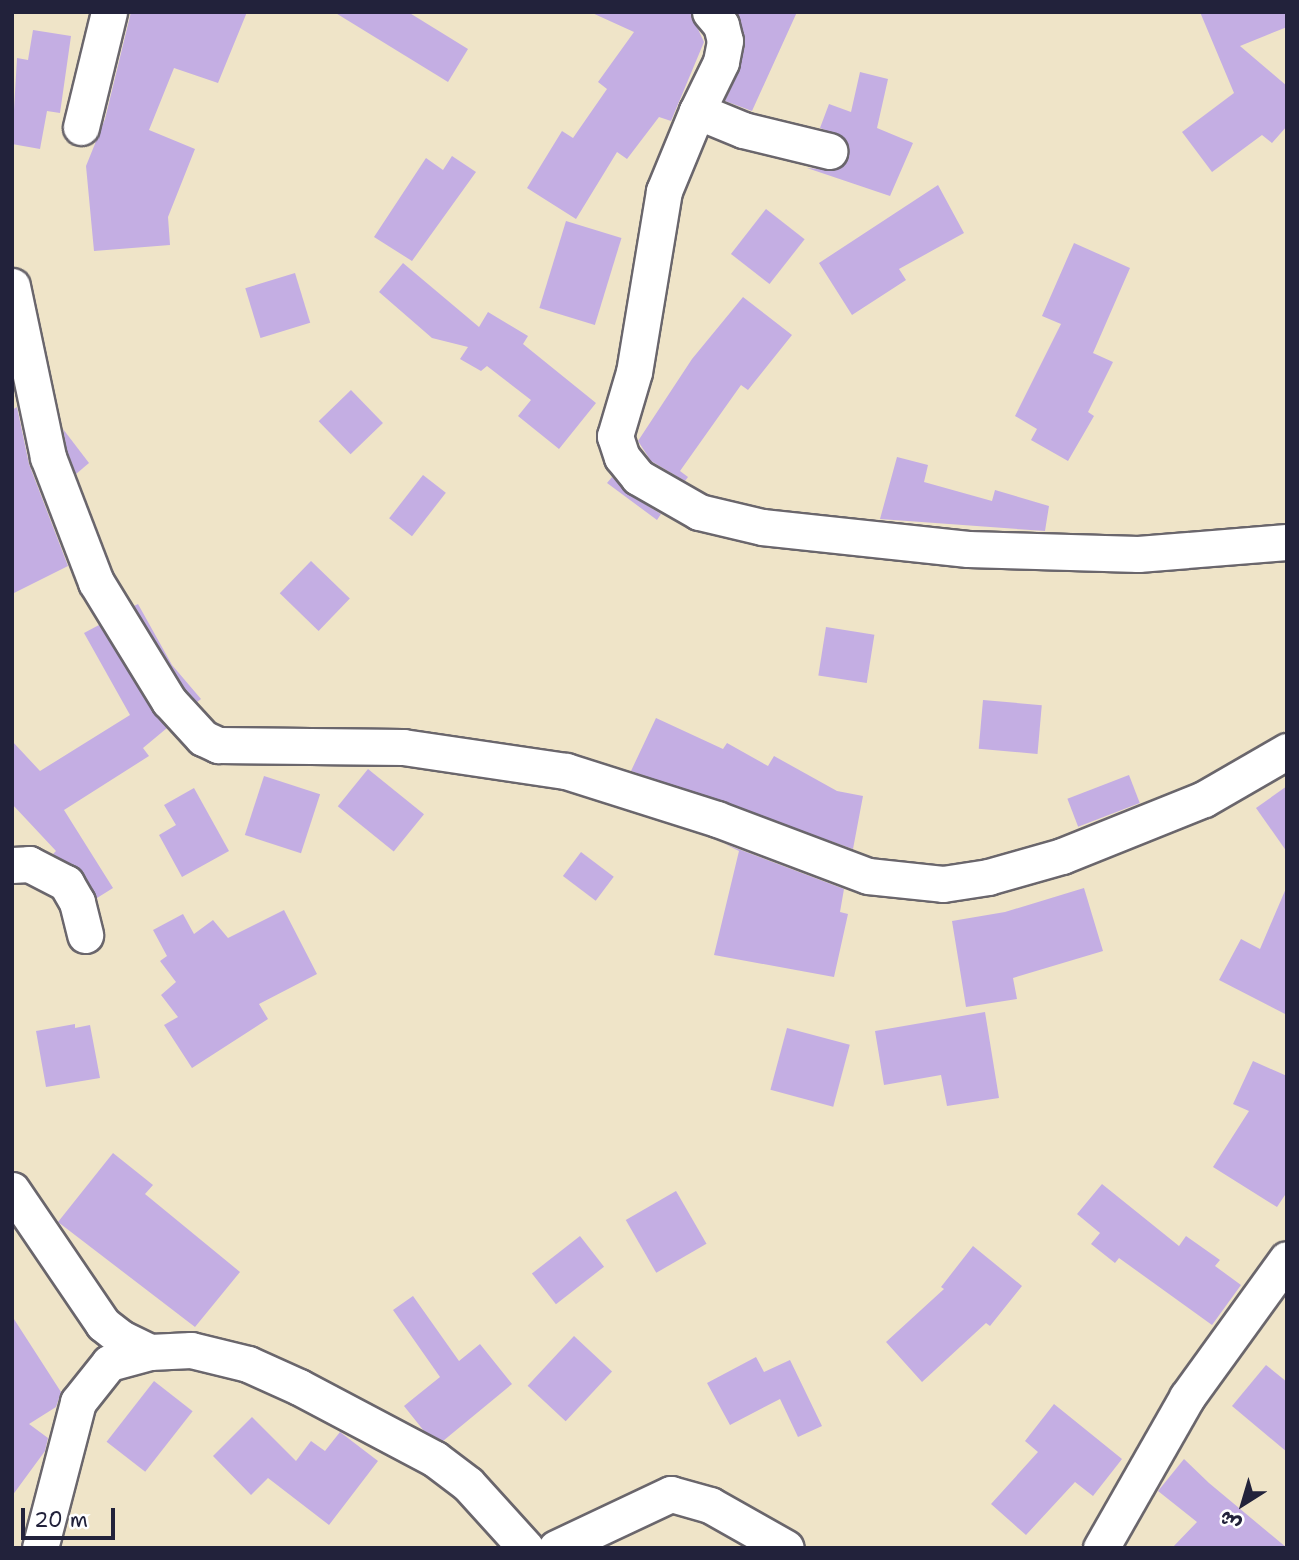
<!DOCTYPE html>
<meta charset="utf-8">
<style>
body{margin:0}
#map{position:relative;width:1299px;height:1560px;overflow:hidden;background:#efe4c8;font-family:"Shantell Sans","Playpen Sans Arabic",sans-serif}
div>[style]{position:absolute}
.building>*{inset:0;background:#c4aee3;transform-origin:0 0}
.roads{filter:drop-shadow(2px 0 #6a666c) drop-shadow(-2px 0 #6a666c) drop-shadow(0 2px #6a666c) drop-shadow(0 -2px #6a666c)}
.minor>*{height:35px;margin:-17.5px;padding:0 17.5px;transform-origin:17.5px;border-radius:17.5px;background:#fff}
span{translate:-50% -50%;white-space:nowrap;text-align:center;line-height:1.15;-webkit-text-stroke:7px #fff;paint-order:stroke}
.frame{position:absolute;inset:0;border:14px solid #22223b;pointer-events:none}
.north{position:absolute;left:1208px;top:1469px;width:70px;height:70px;-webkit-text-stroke:5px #fff;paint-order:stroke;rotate:217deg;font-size:19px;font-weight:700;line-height:28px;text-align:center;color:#22223b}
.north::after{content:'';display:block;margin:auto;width:24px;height:32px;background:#22223b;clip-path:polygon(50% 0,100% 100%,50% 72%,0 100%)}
.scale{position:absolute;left:21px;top:1508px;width:94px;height:32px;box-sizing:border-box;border:4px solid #22223b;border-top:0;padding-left:9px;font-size:21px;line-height:24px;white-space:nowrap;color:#22223b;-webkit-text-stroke:5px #fff;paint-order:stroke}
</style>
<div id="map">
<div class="building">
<i style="clip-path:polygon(131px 12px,247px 12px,218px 83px,174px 68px,149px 130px,195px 149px,168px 217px,170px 245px,94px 251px,86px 166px,105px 119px)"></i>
<i style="clip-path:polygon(334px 12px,408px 12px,468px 49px,448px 82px)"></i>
<i style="clip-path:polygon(590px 12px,690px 12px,704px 42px,671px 121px,659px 117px,627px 159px,617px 152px,576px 219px,527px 188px,562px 131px,573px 138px,607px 89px,598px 82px,634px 32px)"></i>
<i style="clip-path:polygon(737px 12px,797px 12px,752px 111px,725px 101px,739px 71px,745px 45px)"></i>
<i style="clip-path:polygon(1200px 12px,1287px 12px,1287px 27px,1240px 46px,1287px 86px,1287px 126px,1272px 143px,1262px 135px,1212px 172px,1182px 132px,1234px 93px)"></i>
<i style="clip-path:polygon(33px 30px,71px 36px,60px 113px,47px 111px,40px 149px,12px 144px,17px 58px,28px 60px)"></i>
<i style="clip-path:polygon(860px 72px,888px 79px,877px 128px,913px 143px,890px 196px,807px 168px,834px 170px,844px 164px,849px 155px,843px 137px,820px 128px,829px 104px,851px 112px)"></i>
<i style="clip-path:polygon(452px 156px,476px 172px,412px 261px,374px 237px,426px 158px,443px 170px)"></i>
<i style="clip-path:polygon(938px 185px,964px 233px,899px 269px,906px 280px,852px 315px,819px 263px)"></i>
<i style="left:766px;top:209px;width:49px;height:57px;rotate:38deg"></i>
<i style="left:566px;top:221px;width:58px;height:91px;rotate:17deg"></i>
<i style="clip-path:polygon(1074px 243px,1130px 268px,1093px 353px,1113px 362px,1088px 412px,1094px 416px,1068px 461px,1031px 440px,1037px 429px,1015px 416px,1061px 324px,1042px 316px)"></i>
<i style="clip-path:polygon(403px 263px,479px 327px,488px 312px,528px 336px,523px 344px,596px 403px,559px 449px,518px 416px,531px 400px,487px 366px,481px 371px,460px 359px,468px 347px,432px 338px,379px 292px)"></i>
<i style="left:295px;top:273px;width:52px;height:52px;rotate:73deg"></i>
<i style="clip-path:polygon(743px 297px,792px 335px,748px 390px,741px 385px,680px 471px,688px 477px,685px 481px,651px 461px,638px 441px,692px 359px)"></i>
<i style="left:351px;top:390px;width:46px;height:45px;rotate:46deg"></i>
<i style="clip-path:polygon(17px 407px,29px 464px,68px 566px,12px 594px,12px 410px)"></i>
<i style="clip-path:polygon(63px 429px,89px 463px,76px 474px,67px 451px)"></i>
<i style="clip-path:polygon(897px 457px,928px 465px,924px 482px,992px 501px,995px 490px,1049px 506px,1045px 531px,880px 519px)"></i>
<i style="left:423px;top:475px;width:29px;height:55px;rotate:38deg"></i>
<i style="clip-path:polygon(612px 477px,628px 494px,661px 514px,657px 520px,607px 483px)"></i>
<i style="left:311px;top:561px;width:54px;height:45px;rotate:44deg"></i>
<i style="clip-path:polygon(138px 604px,172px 665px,201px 699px,197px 702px,185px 689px,134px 606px)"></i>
<i style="clip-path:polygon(99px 625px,167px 728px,143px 748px,149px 756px,64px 810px,113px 888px,97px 898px,83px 872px,53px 854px,56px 851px,12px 804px,12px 741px,40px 771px,130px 715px,84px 633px)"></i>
<i style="left:826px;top:627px;width:49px;height:49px;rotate:9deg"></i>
<i style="left:983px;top:700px;width:59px;height:49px;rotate:5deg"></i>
<i style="clip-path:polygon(656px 718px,723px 749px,727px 743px,768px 766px,774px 756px,837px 791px,863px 796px,853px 849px,631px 771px)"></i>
<i style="left:368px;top:769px;width:72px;height:48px;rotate:39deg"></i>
<i style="left:1129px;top:775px;width:30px;height:66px;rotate:69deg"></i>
<i style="left:264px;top:776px;width:59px;height:62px;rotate:18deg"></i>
<i style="clip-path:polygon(1287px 786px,1287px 852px,1256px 808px)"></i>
<i style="clip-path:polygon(194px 788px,229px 851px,182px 877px,159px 835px,176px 825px,164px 805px)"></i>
<i style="clip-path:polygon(725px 844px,844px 889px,840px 912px,848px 914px,834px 977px,714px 955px,739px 851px)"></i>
<i style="left:581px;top:852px;width:41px;height:30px;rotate:37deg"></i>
<i style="clip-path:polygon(1287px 886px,1287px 1015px,1219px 980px,1241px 939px,1260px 949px)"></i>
<i style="clip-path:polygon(1084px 888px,1103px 951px,1013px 978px,1017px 999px,966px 1007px,952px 921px,1005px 912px)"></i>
<i style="clip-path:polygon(284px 910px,317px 974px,259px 1004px,268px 1019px,192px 1068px,164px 1025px,178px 1017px,161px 995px,176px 982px,160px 961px,167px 956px,153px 930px,183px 914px,194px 934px,213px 920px,228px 938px)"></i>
<i style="clip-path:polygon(985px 1012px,999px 1098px,947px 1106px,941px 1075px,884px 1085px,875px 1031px)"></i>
<i style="clip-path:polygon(75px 1024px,75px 1028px,90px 1025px,100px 1078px,46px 1087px,36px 1031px)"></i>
<i style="left:787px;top:1028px;width:65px;height:64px;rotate:15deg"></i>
<i style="clip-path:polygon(1253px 1061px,1287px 1076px,1287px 1192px,1277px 1207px,1213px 1167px,1249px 1111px,1233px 1104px)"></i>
<i style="clip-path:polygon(113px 1153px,153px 1185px,145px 1194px,240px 1272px,195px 1327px,58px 1222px)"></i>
<i style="clip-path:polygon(1102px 1184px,1179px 1246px,1186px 1236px,1220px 1260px,1215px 1266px,1241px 1285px,1212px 1325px,1119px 1258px,1115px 1263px,1091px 1244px,1100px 1233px,1077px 1214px)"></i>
<i style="left:676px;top:1191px;width:61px;height:58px;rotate:60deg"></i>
<i style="left:580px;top:1236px;width:39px;height:61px;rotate:52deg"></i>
<i style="clip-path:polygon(973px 1246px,1022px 1286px,990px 1326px,986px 1323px,922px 1382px,886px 1342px,944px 1289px,941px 1287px)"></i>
<i style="clip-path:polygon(413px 1296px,459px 1361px,480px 1344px,512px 1384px,443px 1441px,424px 1431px,404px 1406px,440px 1377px,393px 1310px)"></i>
<i style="clip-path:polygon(12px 1316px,61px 1392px,56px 1407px,29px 1424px,48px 1438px,45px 1451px,12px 1496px)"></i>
<i style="left:574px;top:1336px;width:52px;height:68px;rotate:43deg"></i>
<i style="clip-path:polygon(756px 1357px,764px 1372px,790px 1360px,822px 1426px,798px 1437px,780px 1399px,730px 1425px,707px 1383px)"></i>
<i style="clip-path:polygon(1266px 1365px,1287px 1382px,1287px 1452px,1232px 1406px)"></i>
<i style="left:154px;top:1381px;width:49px;height:77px;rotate:38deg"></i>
<i style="clip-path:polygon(1054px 1404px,1122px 1459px,1093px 1496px,1075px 1482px,1026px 1535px,991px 1504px,1038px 1452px,1025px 1441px)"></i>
<i style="clip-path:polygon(252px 1417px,296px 1461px,311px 1441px,325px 1451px,340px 1432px,378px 1461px,329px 1525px,268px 1478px,251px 1495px,213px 1456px)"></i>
<i style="clip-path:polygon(1184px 1459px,1209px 1483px,1287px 1548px,1172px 1548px,1197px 1522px,1158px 1491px)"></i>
</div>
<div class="roads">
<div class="minor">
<i style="left:710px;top:12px;width:17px;rotate:50deg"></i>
<i style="left:721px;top:25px;width:16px;rotate:76deg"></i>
<i style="left:725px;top:41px;width:21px;rotate:101deg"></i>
<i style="left:721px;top:62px;width:55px;rotate:116.1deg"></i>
<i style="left:697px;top:111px;width:50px;rotate:22.4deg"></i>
<i style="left:743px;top:130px;width:89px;rotate:13.7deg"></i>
<i style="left:697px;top:111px;width:87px;rotate:112.4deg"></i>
<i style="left:664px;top:191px;width:183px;rotate:99.4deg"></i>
<i style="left:634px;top:372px;width:67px;rotate:106.5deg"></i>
<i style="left:615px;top:436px;width:22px;rotate:72deg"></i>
<i style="left:622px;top:457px;width:26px;rotate:51deg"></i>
<i style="left:638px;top:477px;width:70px;rotate:29.8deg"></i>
<i style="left:699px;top:512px;width:65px;rotate:13.4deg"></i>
<i style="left:762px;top:527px;width:207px;rotate:6.1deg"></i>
<i style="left:968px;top:549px;width:170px;rotate:1.7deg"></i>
<i style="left:1138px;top:554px;width:149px;rotate:-4.6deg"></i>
<i style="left:81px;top:127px;width:118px;rotate:-76.3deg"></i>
<i style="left:12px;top:286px;width:175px;rotate:78.1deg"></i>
<i style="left:48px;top:457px;width:134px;rotate:69deg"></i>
<i style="left:96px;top:582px;width:140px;rotate:58.5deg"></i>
<i style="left:169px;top:701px;width:50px;rotate:47.4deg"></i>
<i style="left:203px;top:738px;width:17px;rotate:25deg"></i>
<i style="left:218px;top:745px;width:185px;rotate:0.6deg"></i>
<i style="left:403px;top:747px;width:165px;rotate:8.4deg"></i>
<i style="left:566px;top:771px;width:158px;rotate:17.6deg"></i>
<i style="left:717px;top:819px;width:161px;rotate:20.7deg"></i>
<i style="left:868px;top:876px;width:75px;rotate:6.1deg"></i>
<i style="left:943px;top:884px;width:46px;rotate:-8.8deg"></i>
<i style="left:988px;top:877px;width:77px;rotate:-15.8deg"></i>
<i style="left:1062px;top:856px;width:153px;rotate:-21.9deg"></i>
<i style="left:1204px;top:799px;width:96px;rotate:-30deg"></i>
<i style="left:12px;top:865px;width:17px;rotate:-3deg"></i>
<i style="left:29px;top:864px;width:42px;rotate:27.2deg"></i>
<i style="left:66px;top:883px;width:22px;rotate:60deg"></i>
<i style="left:77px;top:902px;width:34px;rotate:76deg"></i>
<i style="left:12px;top:1190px;width:162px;rotate:55.8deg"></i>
<i style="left:103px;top:1324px;width:23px;rotate:38deg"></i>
<i style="left:121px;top:1338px;width:32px;rotate:26deg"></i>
<i style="left:150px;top:1352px;width:41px;rotate:-2.8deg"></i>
<i style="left:191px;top:1350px;width:59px;rotate:13.8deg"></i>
<i style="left:248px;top:1364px;width:56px;rotate:24.3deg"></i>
<i style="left:299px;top:1387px;width:154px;rotate:27.9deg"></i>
<i style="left:435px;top:1459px;width:41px;rotate:37.1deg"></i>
<i style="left:468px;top:1484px;width:86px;rotate:47.8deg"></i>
<i style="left:40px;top:1548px;width:151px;rotate:-75.4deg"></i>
<i style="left:78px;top:1402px;width:50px;rotate:-51.5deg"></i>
<i style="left:109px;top:1363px;width:42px;rotate:-15deg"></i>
<i style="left:556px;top:1548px;width:127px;rotate:-25.2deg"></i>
<i style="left:671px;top:1494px;width:41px;rotate:15.8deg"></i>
<i style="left:710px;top:1505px;width:87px;rotate:29.5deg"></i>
<i style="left:1101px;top:1548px;width:174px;rotate:-60.3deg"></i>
<i style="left:1187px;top:1397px;width:170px;rotate:-54.1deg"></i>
</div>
</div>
<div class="frame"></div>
<div class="north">ش</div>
<div class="scale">20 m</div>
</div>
